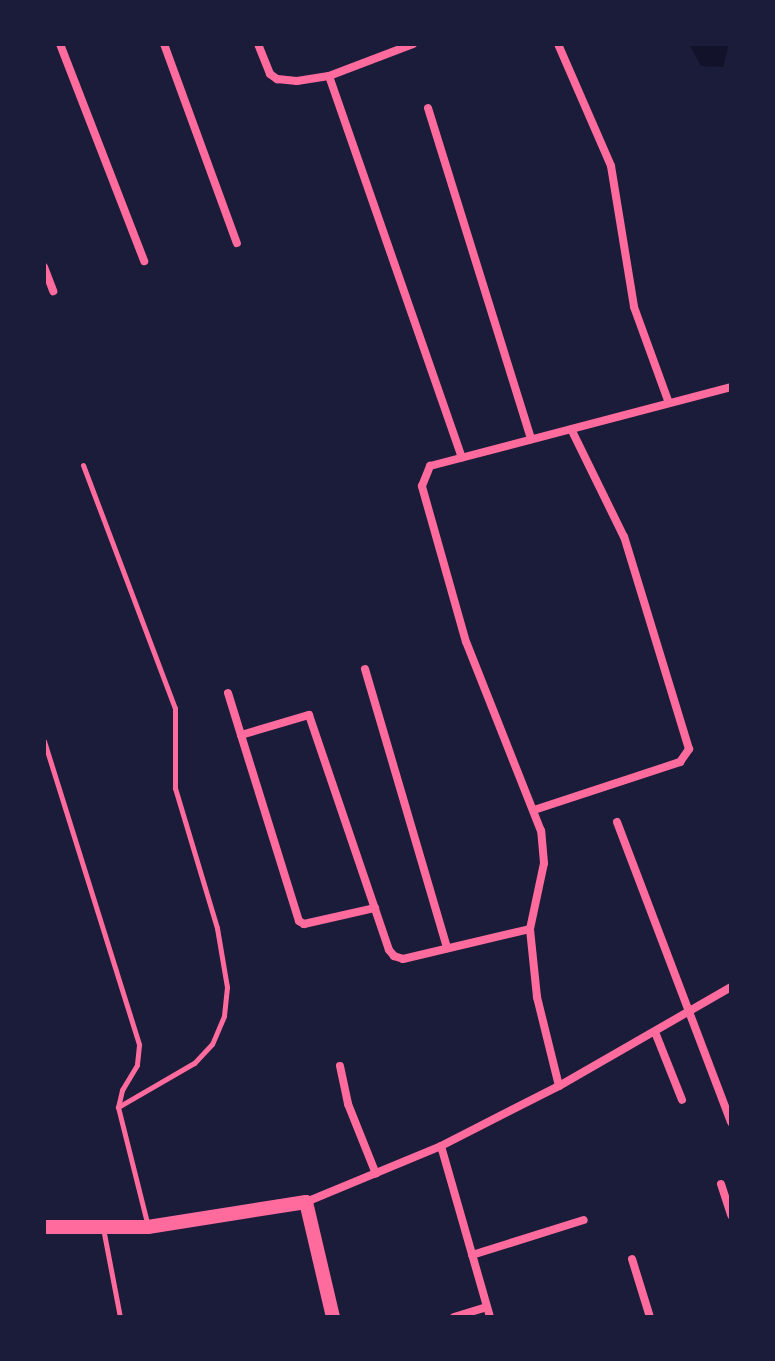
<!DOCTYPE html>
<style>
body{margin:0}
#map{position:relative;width:775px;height:1361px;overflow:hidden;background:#1b1b3a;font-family:"Varela Round",sans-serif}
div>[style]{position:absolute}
.water>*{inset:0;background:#12122b}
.service>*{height:5px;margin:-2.5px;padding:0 2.5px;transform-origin:2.5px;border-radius:2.5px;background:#ff6b9d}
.minor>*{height:8px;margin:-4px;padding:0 4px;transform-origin:4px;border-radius:4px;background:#ff6b9d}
.tertiary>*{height:14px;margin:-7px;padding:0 7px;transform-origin:7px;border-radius:7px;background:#ff6b9d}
span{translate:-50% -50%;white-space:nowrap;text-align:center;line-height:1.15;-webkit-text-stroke:8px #1b1b3a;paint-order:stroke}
.frame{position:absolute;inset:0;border:46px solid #1b1b3a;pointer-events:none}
</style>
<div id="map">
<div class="water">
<i style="clip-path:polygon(689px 44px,729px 44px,723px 67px,701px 66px)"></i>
</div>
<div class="service">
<i style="left:83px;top:465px;width:260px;rotate:69.3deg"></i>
<i style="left:175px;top:708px;width:80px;rotate:90deg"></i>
<i style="left:175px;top:788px;width:146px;rotate:73.3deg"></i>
<i style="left:217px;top:928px;width:60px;rotate:80.4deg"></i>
<i style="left:227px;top:987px;width:29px;rotate:96deg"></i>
<i style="left:224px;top:1016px;width:30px;rotate:113deg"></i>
<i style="left:212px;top:1044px;width:26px;rotate:133deg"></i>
<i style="left:194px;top:1063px;width:88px;rotate:149.9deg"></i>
<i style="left:44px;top:741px;width:318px;rotate:72.6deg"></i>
<i style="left:139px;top:1045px;width:20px;rotate:96deg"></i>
<i style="left:137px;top:1065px;width:29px;rotate:121deg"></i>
<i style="left:122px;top:1090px;width:17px;rotate:103deg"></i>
<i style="left:118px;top:1107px;width:123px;rotate:75.9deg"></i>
<i style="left:103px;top:1228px;width:91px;rotate:79.2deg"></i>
</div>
<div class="minor">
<i style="left:60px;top:44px;width:233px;rotate:68.8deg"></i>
<i style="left:164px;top:44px;width:212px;rotate:69.9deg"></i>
<i style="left:258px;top:44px;width:32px;rotate:68deg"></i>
<i style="left:270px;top:74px;width:9px;rotate:36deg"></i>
<i style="left:277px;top:79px;width:20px;rotate:6deg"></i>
<i style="left:297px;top:81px;width:32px;rotate:-9deg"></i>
<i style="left:329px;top:76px;width:404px;rotate:70.8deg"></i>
<i style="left:558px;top:44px;width:133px;rotate:66.5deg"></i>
<i style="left:611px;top:166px;width:143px;rotate:80.7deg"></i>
<i style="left:634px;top:307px;width:102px;rotate:70deg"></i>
<i style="left:329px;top:76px;width:90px;rotate:-20.9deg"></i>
<i style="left:428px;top:108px;width:347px;rotate:72.7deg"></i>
<i style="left:44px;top:267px;width:26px;rotate:69deg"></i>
<i style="left:365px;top:669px;width:291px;rotate:73.6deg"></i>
<i style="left:228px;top:693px;width:44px;rotate:72.8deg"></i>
<i style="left:241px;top:735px;width:71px;rotate:-16.4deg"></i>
<i style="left:309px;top:715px;width:248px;rotate:71.2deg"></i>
<i style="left:389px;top:950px;width:8px;rotate:50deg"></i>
<i style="left:394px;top:956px;width:9px;rotate:18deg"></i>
<i style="left:403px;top:959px;width:130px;rotate:-13.3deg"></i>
<i style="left:241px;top:735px;width:195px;rotate:72.7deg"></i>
<i style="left:299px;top:921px;width:6px;rotate:31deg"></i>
<i style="left:304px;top:924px;width:73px;rotate:-12.7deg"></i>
<i style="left:534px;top:810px;width:154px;rotate:-18.2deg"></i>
<i style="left:680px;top:762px;width:16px;rotate:-55deg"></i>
<i style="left:689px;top:749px;width:222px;rotate:-107deg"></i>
<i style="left:624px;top:537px;width:120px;rotate:-116.1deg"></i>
<i style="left:617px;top:822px;width:321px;rotate:69.2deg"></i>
<i style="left:655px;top:1032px;width:73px;rotate:68.3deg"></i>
<i style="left:340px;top:1066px;width:39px;rotate:78deg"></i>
<i style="left:348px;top:1104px;width:75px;rotate:68.2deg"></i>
<i style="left:559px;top:1086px;width:92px;rotate:-103.9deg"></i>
<i style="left:537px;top:997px;width:68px;rotate:-95.9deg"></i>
<i style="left:530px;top:929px;width:67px;rotate:-78deg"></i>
<i style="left:544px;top:863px;width:32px;rotate:-95deg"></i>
<i style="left:541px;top:831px;width:203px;rotate:-111.6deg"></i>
<i style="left:466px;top:642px;width:162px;rotate:-105.8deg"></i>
<i style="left:422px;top:486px;width:22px;rotate:-68deg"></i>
<i style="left:430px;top:466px;width:311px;rotate:-14.7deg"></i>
<i style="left:441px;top:1146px;width:178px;rotate:74deg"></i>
<i style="left:721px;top:1184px;width:33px;rotate:72deg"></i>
<i style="left:306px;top:1202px;width:146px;rotate:-22.5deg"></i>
<i style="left:441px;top:1146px;width:132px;rotate:-27deg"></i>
<i style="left:559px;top:1086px;width:198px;rotate:-29.9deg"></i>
<i style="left:472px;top:1255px;width:117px;rotate:-17.4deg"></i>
<i style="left:632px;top:1259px;width:61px;rotate:72.8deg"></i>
<i style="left:454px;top:1317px;width:34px;rotate:-17deg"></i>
</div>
<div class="tertiary">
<i style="left:44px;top:1227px;width:104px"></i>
<i style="left:148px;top:1227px;width:160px;rotate:-9deg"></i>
<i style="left:306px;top:1202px;width:118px;rotate:76.8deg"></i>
</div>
<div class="frame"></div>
</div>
